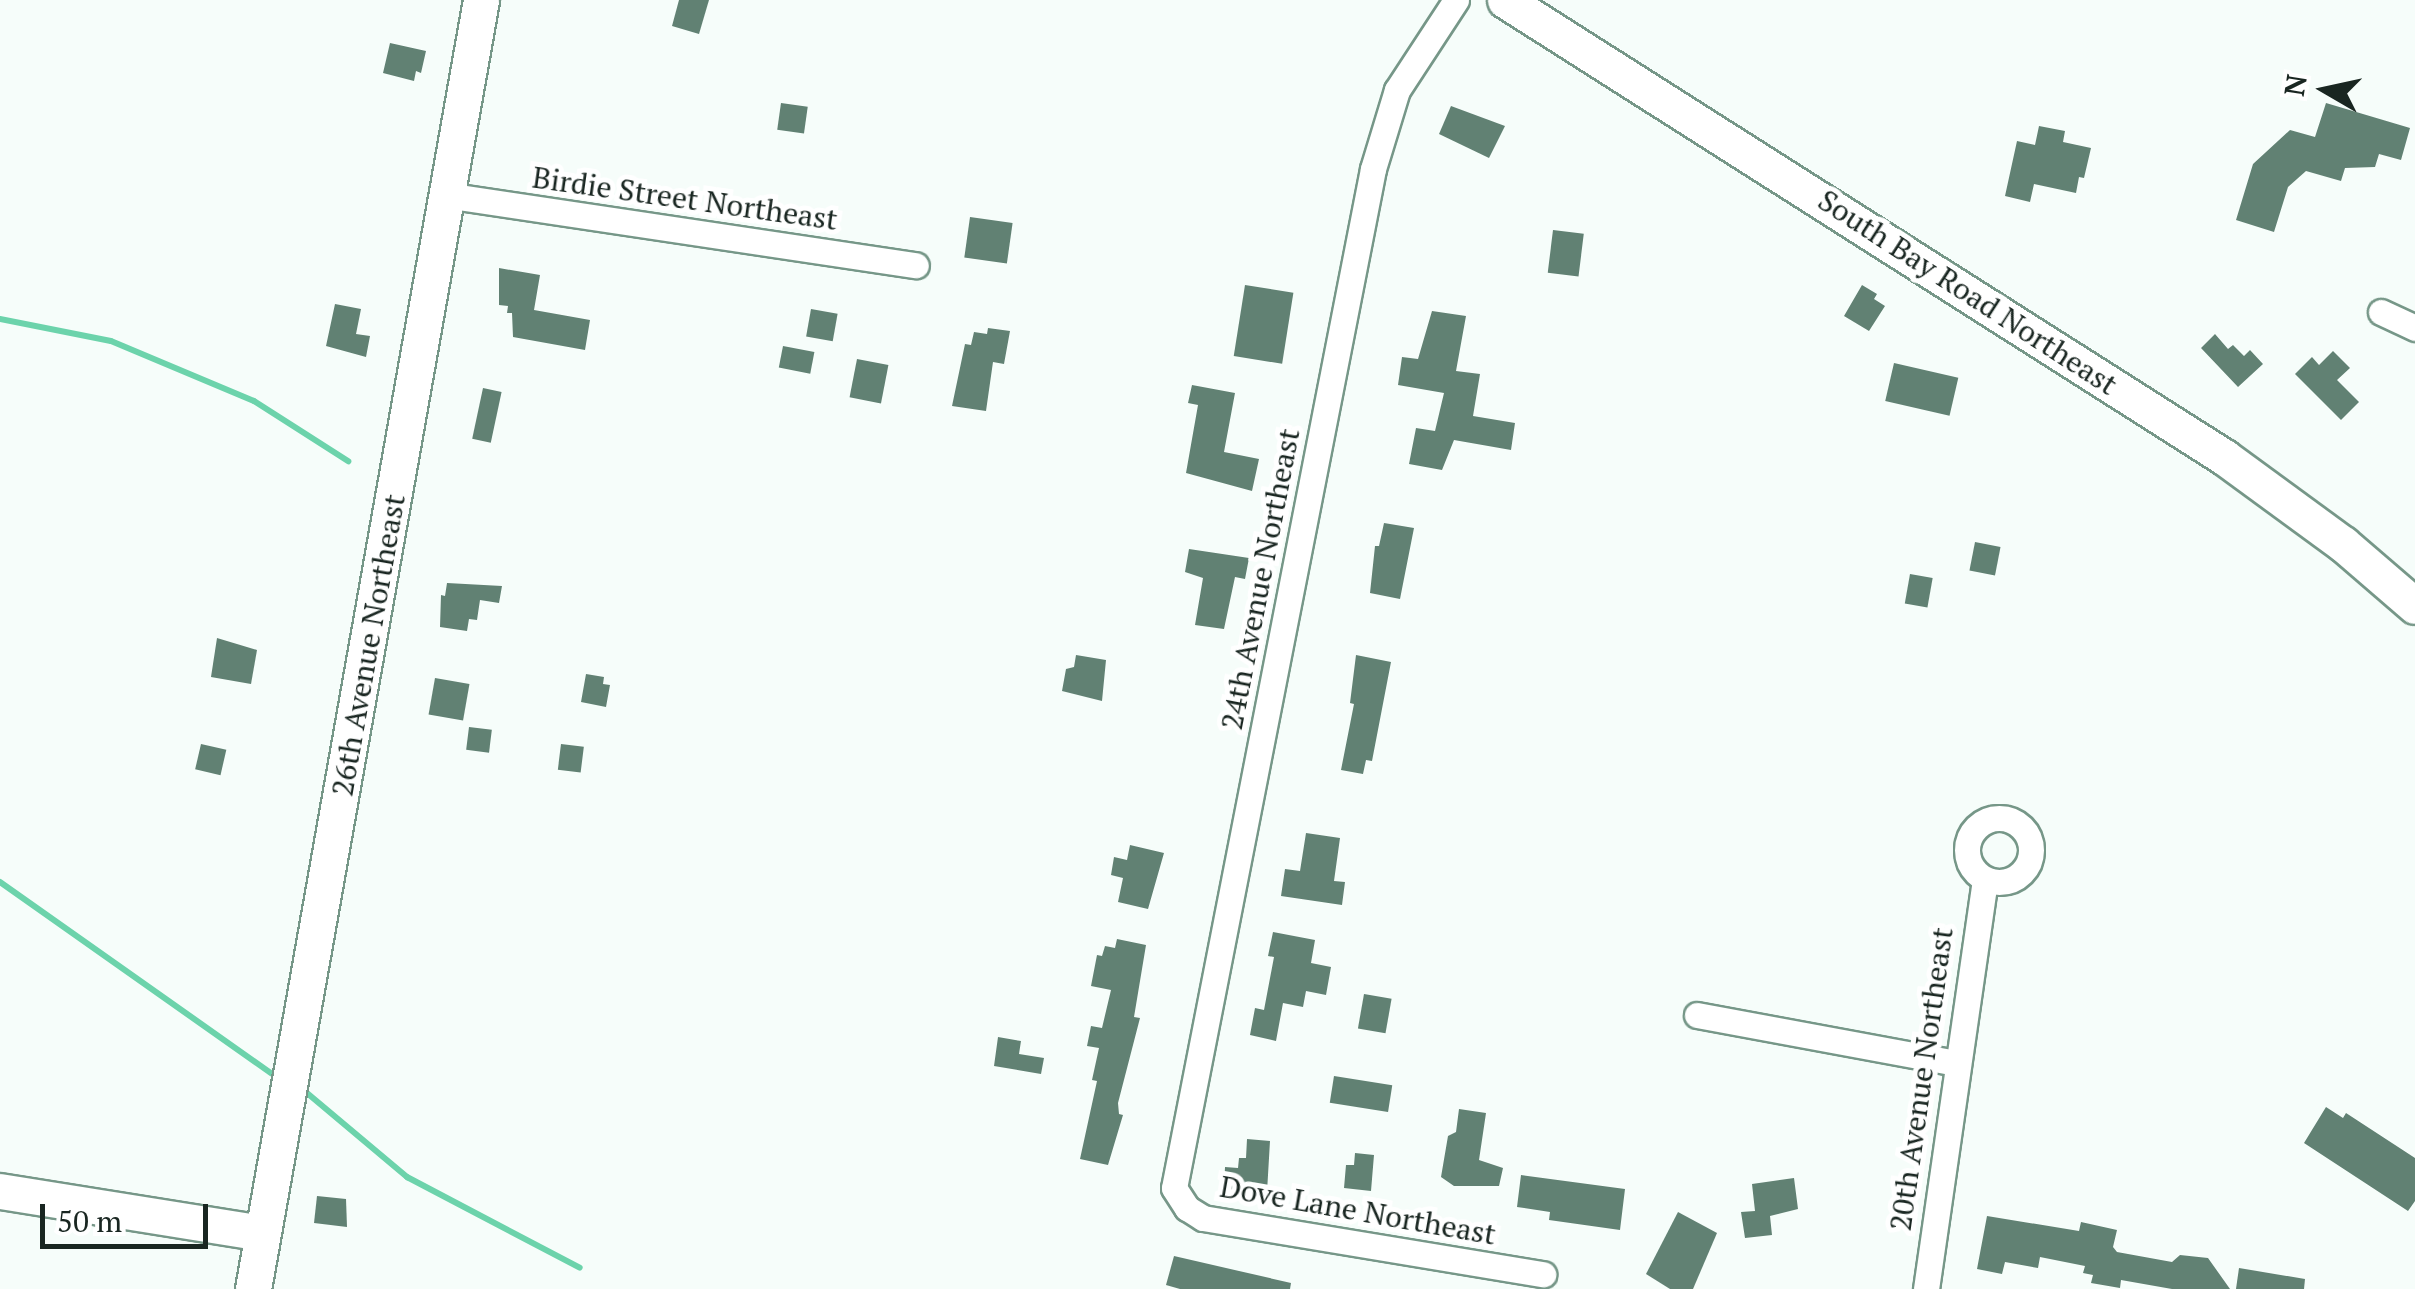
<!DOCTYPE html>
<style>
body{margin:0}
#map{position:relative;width:2415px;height:1289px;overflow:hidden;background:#f6fdfa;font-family:"PT Serif",serif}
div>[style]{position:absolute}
.stream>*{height:6px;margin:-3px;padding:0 3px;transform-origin:3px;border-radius:3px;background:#6cd3ab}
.building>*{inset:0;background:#618173;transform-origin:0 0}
.roads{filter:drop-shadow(2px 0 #769788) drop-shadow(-2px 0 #769788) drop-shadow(0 2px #769788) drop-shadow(0 -2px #769788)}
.street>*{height:25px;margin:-12.5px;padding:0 12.5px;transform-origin:12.5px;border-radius:12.5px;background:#fff}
.street>.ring{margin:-12.5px;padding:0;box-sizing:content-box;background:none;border:25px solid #fff;border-radius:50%}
.secondary>*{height:35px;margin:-17.5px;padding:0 17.5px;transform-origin:17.5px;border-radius:17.5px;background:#fff}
span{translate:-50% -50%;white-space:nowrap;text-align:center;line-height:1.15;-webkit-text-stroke:10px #fff;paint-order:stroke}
.street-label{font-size:30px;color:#192621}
.north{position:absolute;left:2275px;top:40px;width:100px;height:100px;-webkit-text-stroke:8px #fff;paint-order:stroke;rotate:279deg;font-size:28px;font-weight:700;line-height:40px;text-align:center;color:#192621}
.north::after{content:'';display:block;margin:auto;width:35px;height:45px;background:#192621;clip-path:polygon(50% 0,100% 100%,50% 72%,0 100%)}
.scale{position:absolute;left:40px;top:1204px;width:168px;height:45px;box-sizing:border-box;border:5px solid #192621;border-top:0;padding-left:12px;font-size:30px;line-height:35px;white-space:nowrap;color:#192621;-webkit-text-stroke:8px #fff;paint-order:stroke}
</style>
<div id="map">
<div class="stream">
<i style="left:0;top:319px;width:113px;rotate:11.2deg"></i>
<i style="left:111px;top:341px;width:155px;rotate:22.8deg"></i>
<i style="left:254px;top:401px;width:112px;rotate:32.6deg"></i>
<i style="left:0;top:882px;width:332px;rotate:35.2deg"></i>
<i style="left:307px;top:1093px;width:131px;rotate:40deg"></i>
<i style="left:407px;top:1177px;width:195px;rotate:27.7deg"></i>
</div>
<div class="building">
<i style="clip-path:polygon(679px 0,709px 0,699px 34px,672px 26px)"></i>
<i style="clip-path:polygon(390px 43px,426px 51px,421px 73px,416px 71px,414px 81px,383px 73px)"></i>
<i style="left:781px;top:103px;width:27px;height:27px;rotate:8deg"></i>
<i style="clip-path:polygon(2326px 103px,2410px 128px,2401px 160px,2379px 154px,2375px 167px,2345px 168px,2341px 181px,2306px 171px,2288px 187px,2274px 232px,2236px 220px,2253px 164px,2290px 130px,2315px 137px)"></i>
<i style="clip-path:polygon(1451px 106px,1505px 126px,1489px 158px,1439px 134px)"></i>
<i style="clip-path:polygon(2039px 126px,2065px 131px,2063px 142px,2091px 148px,2084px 178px,2079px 177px,2076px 193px,2034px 184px,2030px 202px,2005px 196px,2017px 141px,2035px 145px)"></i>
<i style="left:970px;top:217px;width:43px;height:41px;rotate:8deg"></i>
<i style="left:1553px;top:230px;width:31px;height:43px;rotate:7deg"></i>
<i style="clip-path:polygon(499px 268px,540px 275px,534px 310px,590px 320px,585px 350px,513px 337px,512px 313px,507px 313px,508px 306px,499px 305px)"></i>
<i style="left:1245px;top:285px;width:49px;height:72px;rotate:9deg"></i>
<i style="clip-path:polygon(1862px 285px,1877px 294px,1874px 299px,1885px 306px,1869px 331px,1844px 316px)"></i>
<i style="clip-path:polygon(335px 304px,361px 309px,356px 334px,370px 336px,366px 357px,326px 346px)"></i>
<i style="left:811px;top:309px;width:27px;height:28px;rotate:10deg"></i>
<i style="clip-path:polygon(1432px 311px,1466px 316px,1456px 371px,1480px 374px,1473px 416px,1515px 423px,1511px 450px,1454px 440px,1442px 470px,1409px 464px,1416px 428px,1435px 431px,1444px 393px,1398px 385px,1402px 357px,1418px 359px)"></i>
<i style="clip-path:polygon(988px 328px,1010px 331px,1004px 364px,993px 362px,986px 411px,952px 406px,965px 344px,971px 345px,974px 332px,987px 334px)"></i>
<i style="clip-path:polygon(2215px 334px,2228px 349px,2233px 345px,2244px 356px,2250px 350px,2263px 364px,2238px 387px,2201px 348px)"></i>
<i style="left:783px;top:346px;width:32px;height:22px;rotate:11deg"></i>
<i style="clip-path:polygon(2333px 351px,2350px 368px,2337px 380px,2359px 402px,2341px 420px,2295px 374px,2312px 357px,2319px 365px)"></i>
<i style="left:857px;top:359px;width:32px;height:39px;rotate:11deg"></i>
<i style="left:1894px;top:363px;width:66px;height:39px;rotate:13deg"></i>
<i style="clip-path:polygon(1192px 385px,1235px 393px,1224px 452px,1259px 459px,1252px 491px,1186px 473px,1198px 405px,1188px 403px)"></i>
<i style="left:483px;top:388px;width:19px;height:52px;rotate:12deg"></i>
<i style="clip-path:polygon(1384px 523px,1414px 528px,1400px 599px,1370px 593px,1375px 546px,1379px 546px)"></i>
<i style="left:1975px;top:542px;width:26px;height:29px;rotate:11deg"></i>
<i style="clip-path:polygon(1189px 549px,1249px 558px,1245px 579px,1235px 577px,1224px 629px,1195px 625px,1203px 578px,1185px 572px)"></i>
<i style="left:1910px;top:574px;width:23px;height:30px;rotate:10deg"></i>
<i style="clip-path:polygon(447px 583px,502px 586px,499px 603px,480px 600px,477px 620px,469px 619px,467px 631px,440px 627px,441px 595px,445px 596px)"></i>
<i style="clip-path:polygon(217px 638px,257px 650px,251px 684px,211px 677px)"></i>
<i style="clip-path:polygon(1076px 655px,1106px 660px,1102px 701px,1062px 691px,1066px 669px,1074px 667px)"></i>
<i style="clip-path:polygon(1356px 655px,1391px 662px,1372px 761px,1366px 760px,1363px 774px,1341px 770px,1354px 704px,1350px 703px)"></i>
<i style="clip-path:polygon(586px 674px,604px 677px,603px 684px,610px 685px,606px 707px,581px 702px)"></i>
<i style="left:435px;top:678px;width:35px;height:37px;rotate:10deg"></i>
<i style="left:469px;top:727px;width:23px;height:23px;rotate:7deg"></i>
<i style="left:201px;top:744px;width:26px;height:26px;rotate:13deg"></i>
<i style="left:561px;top:744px;width:23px;height:26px;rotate:7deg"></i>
<i style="clip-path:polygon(1306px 833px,1340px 838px,1334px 881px,1345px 882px,1342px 905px,1281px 896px,1285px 869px,1300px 871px)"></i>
<i style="clip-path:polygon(1130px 845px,1164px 853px,1148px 909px,1118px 902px,1123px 878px,1111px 875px,1114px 857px,1127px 860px)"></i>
<i style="clip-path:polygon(1273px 932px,1315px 940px,1311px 963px,1331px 967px,1326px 995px,1306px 991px,1303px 1007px,1283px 1003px,1276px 1041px,1250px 1035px,1255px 1008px,1264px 1010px,1274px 957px,1268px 956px)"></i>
<i style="clip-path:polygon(1117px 939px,1146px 945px,1134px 1017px,1140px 1018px,1118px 1103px,1119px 1114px,1123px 1115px,1108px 1165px,1080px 1159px,1097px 1081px,1092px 1080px,1099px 1048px,1087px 1046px,1091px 1026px,1102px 1028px,1111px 990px,1091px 986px,1097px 955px,1102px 956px,1105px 946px,1115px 948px)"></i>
<i style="left:1364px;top:994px;width:28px;height:35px;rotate:10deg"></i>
<i style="clip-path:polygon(998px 1037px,1021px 1041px,1019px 1054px,1044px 1058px,1041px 1074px,994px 1066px)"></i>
<i style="left:1334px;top:1076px;width:59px;height:27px;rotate:9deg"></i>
<i style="clip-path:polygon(2326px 1107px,2343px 1118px,2346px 1113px,2415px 1158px,2415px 1201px,2408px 1211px,2304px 1143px)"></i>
<i style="clip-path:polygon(1459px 1109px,1486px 1113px,1479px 1160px,1503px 1168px,1499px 1186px,1454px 1186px,1441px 1177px,1448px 1136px,1456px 1132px)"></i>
<i style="clip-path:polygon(1247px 1139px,1270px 1141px,1267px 1192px,1224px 1189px,1225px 1167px,1238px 1168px,1239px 1158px,1246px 1158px)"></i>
<i style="clip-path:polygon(1355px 1153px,1374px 1155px,1371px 1191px,1344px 1188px,1346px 1165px,1354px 1165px)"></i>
<i style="clip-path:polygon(1521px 1175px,1625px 1189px,1620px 1230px,1549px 1220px,1550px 1212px,1517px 1207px)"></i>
<i style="clip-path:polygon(1794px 1178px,1798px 1209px,1770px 1216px,1772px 1235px,1745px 1238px,1741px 1212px,1755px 1211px,1752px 1184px)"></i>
<i style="clip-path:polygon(317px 1196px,346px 1199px,347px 1227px,314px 1223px)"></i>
<i style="clip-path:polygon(1678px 1212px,1717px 1233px,1693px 1289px,1670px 1289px,1646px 1274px)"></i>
<i style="clip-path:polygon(1987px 1216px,2079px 1231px,2081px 1222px,2117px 1230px,2113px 1247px,2117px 1252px,2172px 1262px,2180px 1255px,2208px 1258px,2230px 1289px,2172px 1289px,2121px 1280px,2120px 1288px,2091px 1283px,2093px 1275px,2083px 1273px,2085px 1266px,2040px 1257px,2038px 1268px,2005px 1262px,2002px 1274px,1977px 1269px)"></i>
<i style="clip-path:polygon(1174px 1256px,1291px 1283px,1290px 1289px,1180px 1289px,1166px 1285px)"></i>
<i style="clip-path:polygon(2239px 1268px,2305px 1279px,2304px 1289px,2236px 1289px)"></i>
</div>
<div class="roads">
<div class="street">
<i style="left:1456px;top:0;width:108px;rotate:123.2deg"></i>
<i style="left:1397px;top:90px;width:83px;rotate:106.9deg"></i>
<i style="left:1373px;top:169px;width:1038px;rotate:101.05deg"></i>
<i style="left:1174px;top:1188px;width:24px;rotate:57deg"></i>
<i style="left:1187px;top:1208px;width:19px;rotate:32deg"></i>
<i style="left:1203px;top:1218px;width:345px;rotate:9.4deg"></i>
<i style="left:445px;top:195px;width:476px;rotate:8.5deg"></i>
<i style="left:2381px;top:312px;width:38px;rotate:25deg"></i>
<i class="ring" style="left:1967px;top:818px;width:39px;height:39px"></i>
<i style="left:1697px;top:1015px;width:262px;rotate:10.5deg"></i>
<i style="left:1926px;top:1289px;width:414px;rotate:-81.8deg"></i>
</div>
<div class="secondary">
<i style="left:1505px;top:0;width:852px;rotate:32.44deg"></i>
<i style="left:2224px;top:457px;width:147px;rotate:36.2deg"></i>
<i style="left:2343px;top:544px;width:95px;rotate:40.7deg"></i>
<i style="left:0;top:1191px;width:264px;rotate:9.1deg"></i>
<i style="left:253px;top:1289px;width:1309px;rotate:-79.97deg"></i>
</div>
</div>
<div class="street-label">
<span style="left:685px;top:198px;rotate:8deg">Birdie Street Northeast</span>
<span style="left:1968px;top:292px;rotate:33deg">South Bay Road Northeast</span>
<span style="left:1260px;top:579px;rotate:-79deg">24th Avenue Northeast</span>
<span style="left:368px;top:645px;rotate:-80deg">26th Avenue Northeast</span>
<span style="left:1921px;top:1079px;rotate:-82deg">20th Avenue Northeast</span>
<span style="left:1358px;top:1210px;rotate:10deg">Dove Lane Northeast</span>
</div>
<div class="north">N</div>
<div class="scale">50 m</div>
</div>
